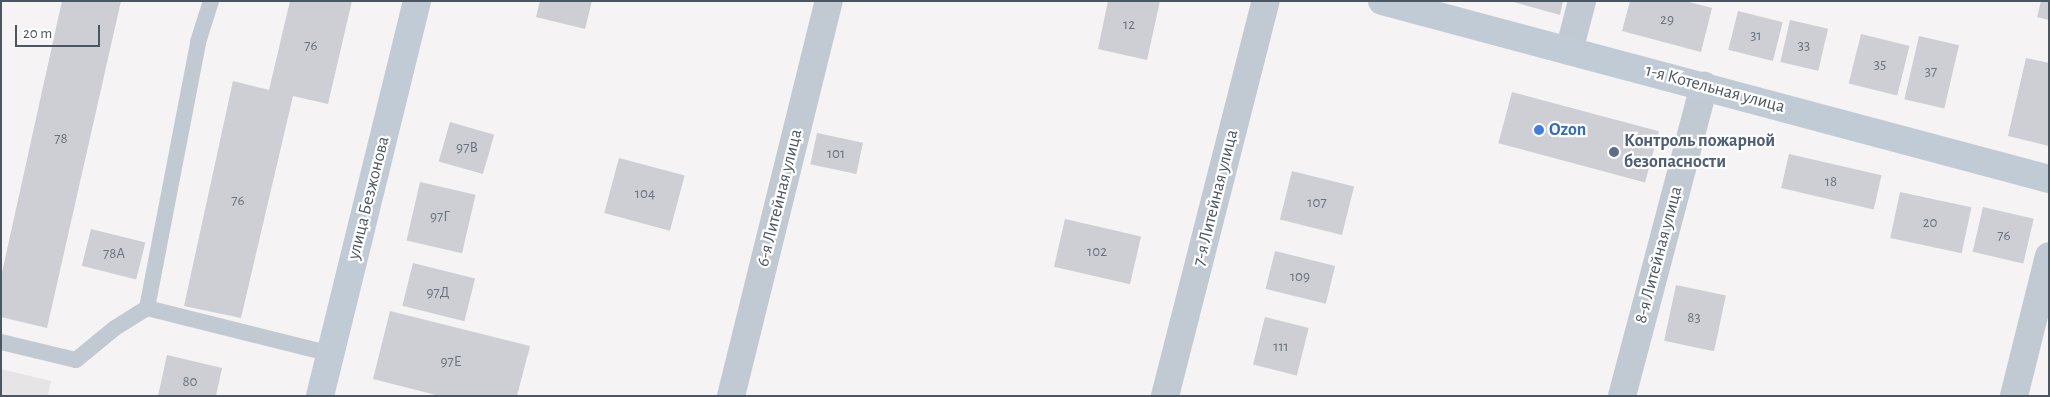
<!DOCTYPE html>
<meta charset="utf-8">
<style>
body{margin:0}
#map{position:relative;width:2050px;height:397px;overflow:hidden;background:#f5f3f3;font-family:"Alegreya Sans",sans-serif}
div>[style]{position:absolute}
.education>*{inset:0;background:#e6e4e5}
.building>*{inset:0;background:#cdcfd5;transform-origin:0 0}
.lane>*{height:16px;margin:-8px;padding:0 8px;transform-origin:8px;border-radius:8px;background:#c1cad2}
.street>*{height:28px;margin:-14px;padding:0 14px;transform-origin:14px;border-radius:14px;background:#c1cad2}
.secondary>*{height:28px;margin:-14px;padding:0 14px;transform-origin:14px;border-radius:14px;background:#c1cbd6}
.dots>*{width:14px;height:14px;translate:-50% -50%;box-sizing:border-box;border:2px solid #fff;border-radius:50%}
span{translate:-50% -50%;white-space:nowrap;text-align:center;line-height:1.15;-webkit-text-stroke:4.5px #fff;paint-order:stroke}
.number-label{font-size:15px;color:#6b747e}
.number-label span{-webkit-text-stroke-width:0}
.street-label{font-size:18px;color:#4a5661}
.shop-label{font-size:18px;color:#366cbe;font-weight:700}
.left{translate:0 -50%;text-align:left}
.service-label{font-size:18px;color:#4e5e75;font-weight:700}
.frame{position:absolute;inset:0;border:2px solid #4a5661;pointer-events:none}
.scale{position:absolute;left:15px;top:25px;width:85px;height:22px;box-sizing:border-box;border:2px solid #4a5661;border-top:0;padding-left:6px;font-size:15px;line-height:18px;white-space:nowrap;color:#4a5661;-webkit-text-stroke:4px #fff;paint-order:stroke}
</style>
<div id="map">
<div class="education">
<i style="clip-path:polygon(1px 369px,51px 381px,48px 396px,1px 396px)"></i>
</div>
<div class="building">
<i style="clip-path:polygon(62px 1px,121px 1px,47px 328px,1px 317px,1px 277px)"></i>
<i style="clip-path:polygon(290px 1px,352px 1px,328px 104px,293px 96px,241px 318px,184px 306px,233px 81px,269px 90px)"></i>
<i style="clip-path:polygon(540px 1px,592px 1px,585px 29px,536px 17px)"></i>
<i style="clip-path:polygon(1108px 1px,1160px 1px,1147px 60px,1098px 49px)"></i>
<i style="clip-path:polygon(1510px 1px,1563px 1px,1560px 15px)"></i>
<i style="clip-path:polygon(1630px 1px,1685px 1px,1712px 8px,1701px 52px,1622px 31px)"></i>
<i style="clip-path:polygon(2041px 1px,2049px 1px,2049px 20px,2037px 17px)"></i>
<i style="left:1738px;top:11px;width:46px;height:40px;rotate:14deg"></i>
<i style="left:1790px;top:20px;width:39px;height:43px;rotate:13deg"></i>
<i style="left:1861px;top:34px;width:50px;height:51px;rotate:14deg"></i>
<i style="left:1919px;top:36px;width:41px;height:65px;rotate:13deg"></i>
<i style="clip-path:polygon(2026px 58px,2049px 63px,2049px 146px,2008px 136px)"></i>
<i style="left:1512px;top:92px;width:152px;height:53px;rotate:15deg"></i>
<i style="left:450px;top:122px;width:46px;height:41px;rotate:16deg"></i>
<i style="left:817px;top:133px;width:47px;height:32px;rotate:12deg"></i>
<i style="left:1789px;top:154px;width:95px;height:35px;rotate:13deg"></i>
<i style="left:619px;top:158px;width:68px;height:57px;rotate:15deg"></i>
<i style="left:1292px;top:171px;width:64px;height:50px;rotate:14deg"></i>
<i style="left:420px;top:182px;width:57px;height:60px;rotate:13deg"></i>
<i style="left:1900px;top:192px;width:73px;height:47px;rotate:12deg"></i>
<i style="left:1983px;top:207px;width:52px;height:46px;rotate:13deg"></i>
<i style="left:1065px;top:219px;width:78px;height:49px;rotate:13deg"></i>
<i style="left:91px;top:229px;width:56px;height:38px;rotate:14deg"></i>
<i style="left:1275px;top:251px;width:62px;height:39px;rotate:14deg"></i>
<i style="left:413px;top:263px;width:64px;height:44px;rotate:14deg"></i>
<i style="left:1676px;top:285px;width:51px;height:57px;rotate:12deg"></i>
<i style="clip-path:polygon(390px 311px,530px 346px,517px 396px,440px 396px,373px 379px)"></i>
<i style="left:1265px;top:317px;width:45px;height:49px;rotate:14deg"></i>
<i style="clip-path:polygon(167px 355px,222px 368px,216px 396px,158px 396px)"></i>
</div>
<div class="lane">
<i style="left:147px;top:308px;width:271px;rotate:-79.1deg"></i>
<i style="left:198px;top:42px;width:43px;rotate:-72.4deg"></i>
<i style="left:1px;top:342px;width:77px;rotate:13.5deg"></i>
<i style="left:76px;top:360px;width:50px;rotate:-39.4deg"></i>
<i style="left:115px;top:328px;width:38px;rotate:-32deg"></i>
<i style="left:147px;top:308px;width:190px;rotate:14deg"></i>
</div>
<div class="street">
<i style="left:1569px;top:51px;width:52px;rotate:-75.4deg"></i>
<i style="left:731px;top:396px;width:407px;rotate:-76.1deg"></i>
<i style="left:1165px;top:396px;width:408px;rotate:-75.7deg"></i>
<i style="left:1622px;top:396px;width:321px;rotate:-75.2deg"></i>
<i style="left:2014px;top:396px;width:144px;rotate:-76deg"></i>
</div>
<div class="secondary">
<i style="left:1382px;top:1px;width:690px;rotate:14.94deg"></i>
<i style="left:320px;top:396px;width:407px;rotate:-76.2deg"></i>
</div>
<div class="dots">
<i style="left:1539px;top:130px;background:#3f7fe0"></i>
<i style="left:1614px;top:152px;background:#5c6f8a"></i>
</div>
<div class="number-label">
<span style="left:1667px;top:20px">29</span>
<span style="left:1129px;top:25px">12</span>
<span style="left:1756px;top:36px">31</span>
<span style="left:311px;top:46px">76</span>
<span style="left:1804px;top:46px">33</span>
<span style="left:1880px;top:65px">35</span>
<span style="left:1931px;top:72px">37</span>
<span style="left:61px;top:139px">78</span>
<span style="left:467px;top:148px">97В</span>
<span style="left:836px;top:154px">101</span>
<span style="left:1831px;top:182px">18</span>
<span style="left:645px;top:194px">104</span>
<span style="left:238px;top:201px">76</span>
<span style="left:1317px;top:203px">107</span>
<span style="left:440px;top:217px">97Г</span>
<span style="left:1930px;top:223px">20</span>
<span style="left:2004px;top:236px">76</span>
<span style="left:1097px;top:252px">102</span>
<span style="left:114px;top:254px">78А</span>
<span style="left:1300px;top:277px">109</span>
<span style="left:438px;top:293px">97Д</span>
<span style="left:1694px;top:318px">83</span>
<span style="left:1281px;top:347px">111</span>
<span style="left:451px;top:362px">97Е</span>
<span style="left:190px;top:382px">80</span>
</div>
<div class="street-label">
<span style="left:1715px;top:89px;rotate:15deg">1-я Котельная улица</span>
<span style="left:369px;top:198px;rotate:-76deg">улица Безжонова</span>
<span style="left:780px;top:198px;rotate:-76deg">6-я Литейная улица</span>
<span style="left:1216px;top:198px;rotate:-76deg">7-я Литейная улица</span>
<span style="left:1659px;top:255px;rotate:-75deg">8-я Литейная улица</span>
</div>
<div class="shop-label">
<span class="left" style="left:1549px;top:130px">Ozon</span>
</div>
<div class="service-label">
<span class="left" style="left:1624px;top:152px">Контроль пожарной<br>безопасности</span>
</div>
<div class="frame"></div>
<div class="scale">20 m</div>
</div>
